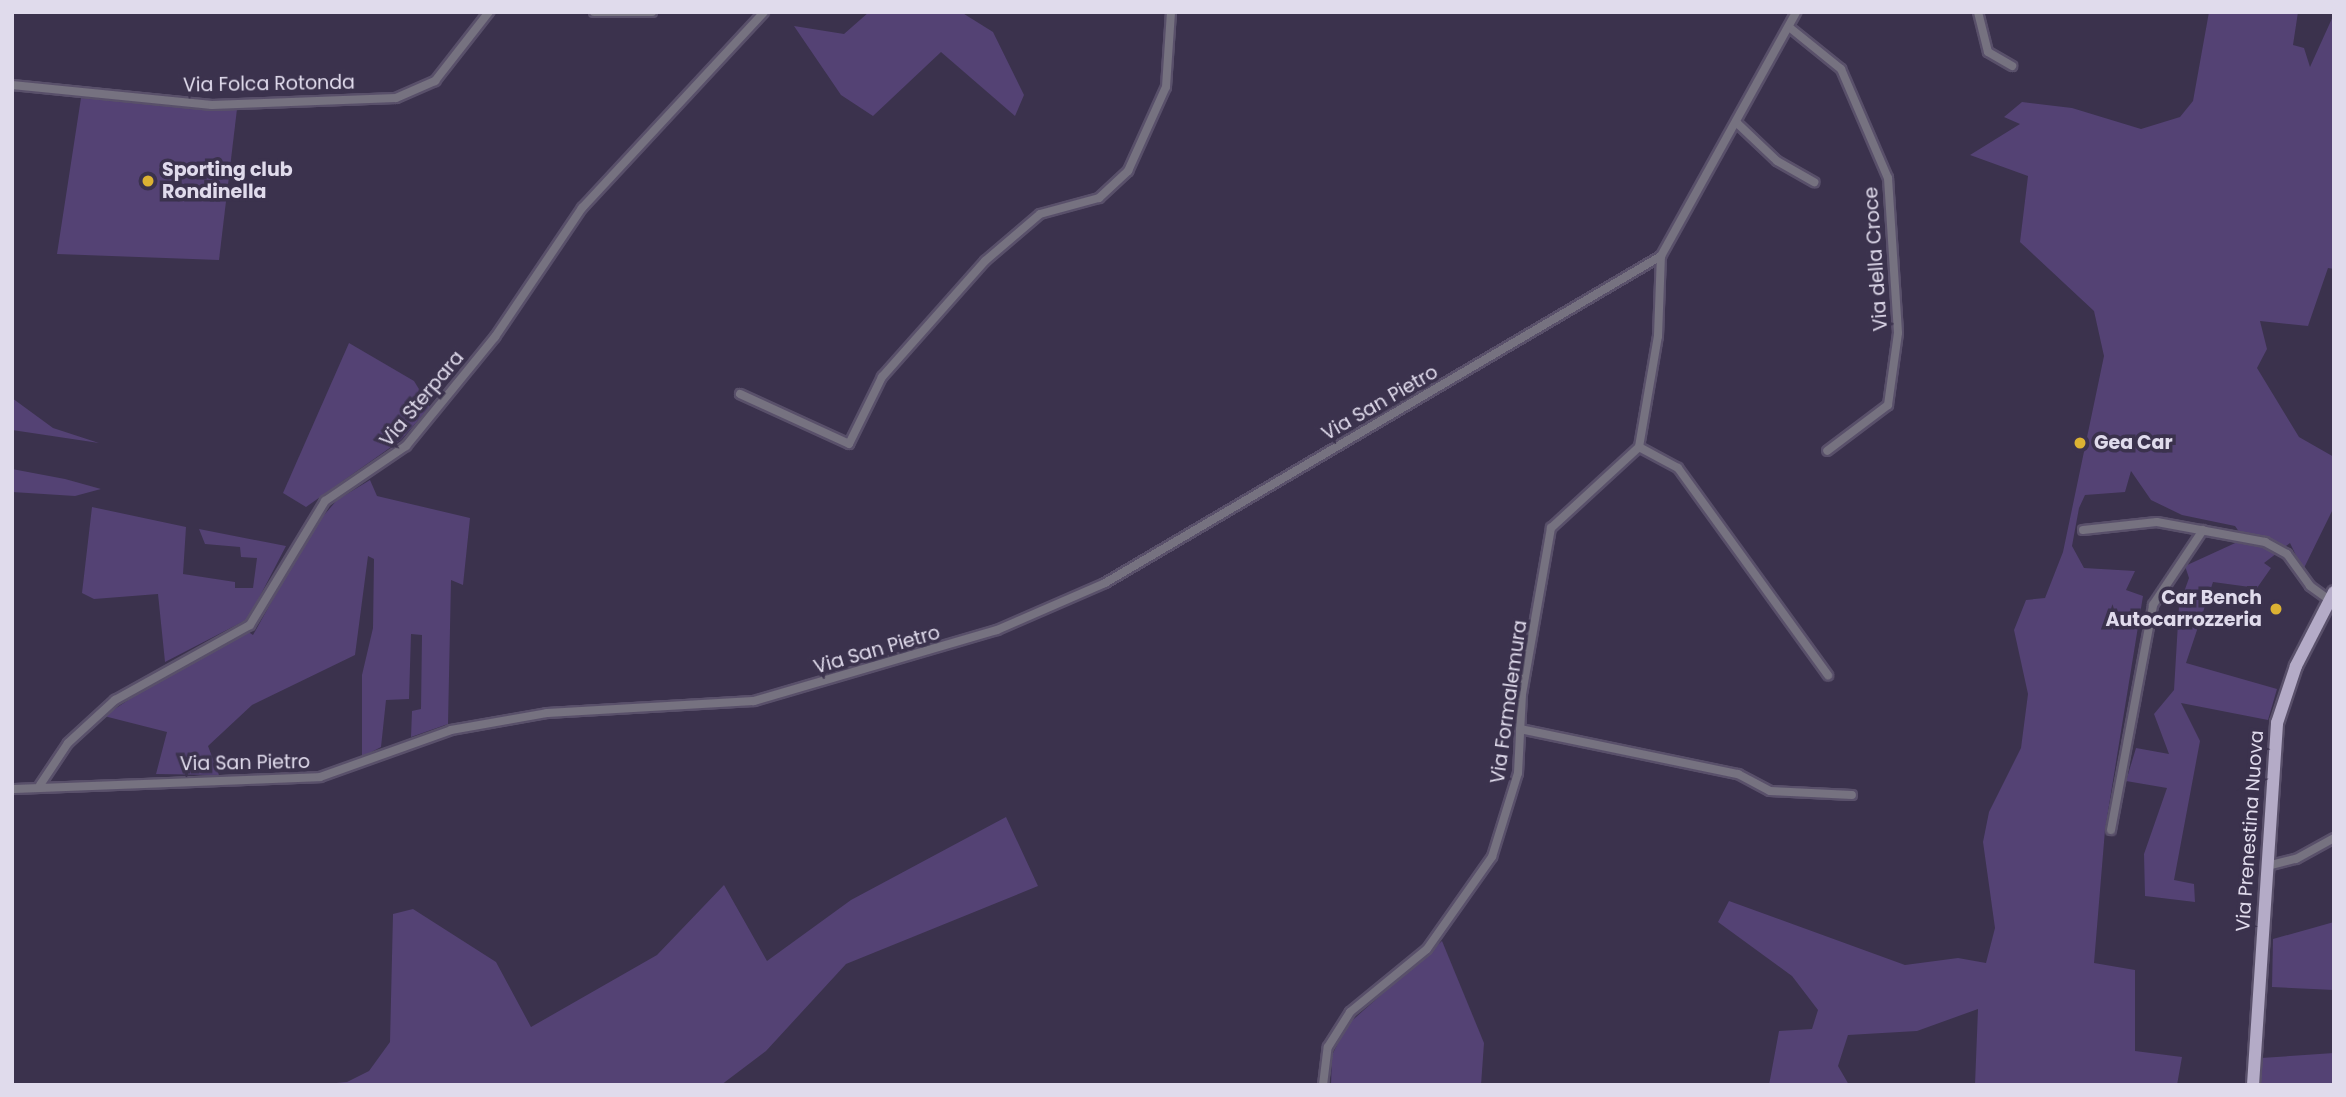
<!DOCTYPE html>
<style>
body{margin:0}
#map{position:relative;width:2346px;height:1097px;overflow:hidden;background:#3b324d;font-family:Poppins,sans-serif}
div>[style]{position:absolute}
.green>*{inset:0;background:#544274}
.roads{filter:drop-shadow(2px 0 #59506a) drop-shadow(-2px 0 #59506a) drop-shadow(0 2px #59506a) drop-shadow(0 -2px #59506a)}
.street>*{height:8px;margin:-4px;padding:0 4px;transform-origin:4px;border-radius:4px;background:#767280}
.primary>*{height:12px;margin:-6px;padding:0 6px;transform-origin:6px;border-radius:6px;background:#b4abc7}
.dots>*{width:19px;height:19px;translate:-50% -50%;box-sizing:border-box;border:4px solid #3b324d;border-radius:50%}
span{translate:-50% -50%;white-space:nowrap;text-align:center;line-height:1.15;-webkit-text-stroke:7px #3b324d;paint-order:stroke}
.street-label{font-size:19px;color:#e0dbec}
.poi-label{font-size:19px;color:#e0dbec;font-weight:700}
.left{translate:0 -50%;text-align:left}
.right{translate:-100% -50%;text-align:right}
.frame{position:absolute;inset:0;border:14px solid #e0dbec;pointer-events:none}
</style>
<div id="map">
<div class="green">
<i style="clip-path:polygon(869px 12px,961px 12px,993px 32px,1024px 95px,1015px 116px,941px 52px,873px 116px,841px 95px,794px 26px,844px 34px)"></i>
<i style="clip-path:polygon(2209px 12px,2298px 12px,2293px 45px,2304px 48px,2310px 67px,2334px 14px,2334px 269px,2328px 268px,2308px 326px,2260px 321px,2267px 349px,2257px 368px,2299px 437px,2334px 457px,2334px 507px,2303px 570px,2290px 543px,2264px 563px,2271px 568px,2257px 588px,2213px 582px,2186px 663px,2277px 689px,2268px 720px,2181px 703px,2200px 741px,2174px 880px,2194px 884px,2195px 902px,2145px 896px,2144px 854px,2167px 788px,2126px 781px,2136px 748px,2169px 754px,2154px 714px,2174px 690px,2179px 606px,2189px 578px,2185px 566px,2244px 539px,2235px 526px,2182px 515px,2151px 500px,2131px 471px,2125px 492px,2085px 495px,2079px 508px,2072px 546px,2084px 568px,2135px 571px,2126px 590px,2143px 596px,2105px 830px,2094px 963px,2135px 970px,2135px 1051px,2182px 1057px,2177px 1085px,1975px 1085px,1978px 1009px,1917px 1031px,1848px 1035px,1838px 1066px,1849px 1085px,1769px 1085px,1779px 1031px,1812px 1029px,1818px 1010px,1792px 976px,1718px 922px,1729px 901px,1905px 965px,1958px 958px,1986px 963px,1995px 928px,1983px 842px,1989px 812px,2021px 748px,2028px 694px,2014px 630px,2026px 600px,2045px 598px,2063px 552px,2104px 356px,2094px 311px,2020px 242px,2028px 176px,1970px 155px,2020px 124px,2004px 117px,2022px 102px,2072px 108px,2141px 129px,2180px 117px,2193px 101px)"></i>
<i style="clip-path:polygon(81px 98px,237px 109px,219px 260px,57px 254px)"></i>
<i style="clip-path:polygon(349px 343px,414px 381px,430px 407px,401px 440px,306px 507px,283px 493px)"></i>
<i style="clip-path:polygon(12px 398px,53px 428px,99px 443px,12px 430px)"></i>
<i style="clip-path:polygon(12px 469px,65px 479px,101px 489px,75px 496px,12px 492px)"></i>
<i style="clip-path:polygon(370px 480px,377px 496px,470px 518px,463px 585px,451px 580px,448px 724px,411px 737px,412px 711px,421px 709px,422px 635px,411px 634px,409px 699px,386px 700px,381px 747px,362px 757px,362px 675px,373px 628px,374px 559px,368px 556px,355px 655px,252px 705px,208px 746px,219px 775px,156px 774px,167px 732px,104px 716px,198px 654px,247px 631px,253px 635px,312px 529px,337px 500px)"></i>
<i style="clip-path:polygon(92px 507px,186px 527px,183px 574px,235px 582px,235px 588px,253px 588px,257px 558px,241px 557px,240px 547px,205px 544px,199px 529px,286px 546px,248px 619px,165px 662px,158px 594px,94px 599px,82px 593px)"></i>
<i style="clip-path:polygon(1006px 817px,1038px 886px,846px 964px,766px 1051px,721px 1085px,314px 1085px,347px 1082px,369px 1071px,390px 1042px,393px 914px,413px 909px,496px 962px,531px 1027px,657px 955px,724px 885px,767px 961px,851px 900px)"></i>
<i style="clip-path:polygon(2334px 922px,2334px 990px,2272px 987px,2273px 939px)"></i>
<i style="clip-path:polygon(1442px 941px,1484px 1043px,1481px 1085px,1331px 1085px,1332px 1055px,1347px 1025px)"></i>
<i style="clip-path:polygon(2334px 1053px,2334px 1085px,2260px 1085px,2261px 1058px)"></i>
</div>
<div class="roads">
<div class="street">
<i style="left:594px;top:12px;width:58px"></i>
<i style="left:1978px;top:12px;width:41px;rotate:76deg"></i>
<i style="left:1988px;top:52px;width:28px;rotate:30deg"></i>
<i style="left:1789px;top:27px;width:67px;rotate:38.9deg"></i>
<i style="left:1841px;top:69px;width:119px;rotate:66.7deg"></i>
<i style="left:1888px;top:178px;width:155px;rotate:86.3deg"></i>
<i style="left:1898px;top:333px;width:73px;rotate:97.9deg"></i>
<i style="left:1888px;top:405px;width:76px;rotate:143deg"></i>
<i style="left:12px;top:85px;width:201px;rotate:5.7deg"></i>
<i style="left:212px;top:105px;width:184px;rotate:-2.2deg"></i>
<i style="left:396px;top:98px;width:43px;rotate:-23.6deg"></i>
<i style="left:435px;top:81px;width:88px;rotate:-52deg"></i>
<i style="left:1737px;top:123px;width:55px;rotate:43.5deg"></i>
<i style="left:1777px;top:161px;width:43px;rotate:29.6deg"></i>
<i style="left:740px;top:394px;width:120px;rotate:24.6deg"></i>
<i style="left:849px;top:444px;width:75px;rotate:-63.8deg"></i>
<i style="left:882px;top:377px;width:155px;rotate:-48.4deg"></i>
<i style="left:985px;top:261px;width:72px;rotate:-40.5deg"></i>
<i style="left:1040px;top:214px;width:61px;rotate:-15.2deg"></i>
<i style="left:1099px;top:198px;width:40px;rotate:-43deg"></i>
<i style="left:1128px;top:171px;width:92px;rotate:-65.7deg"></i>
<i style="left:1166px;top:87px;width:75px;rotate:-86.2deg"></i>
<i style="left:1639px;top:447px;width:44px;rotate:28.3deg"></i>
<i style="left:1678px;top:468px;width:256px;rotate:54.1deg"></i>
<i style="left:2083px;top:530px;width:74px;rotate:-6.2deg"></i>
<i style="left:2157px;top:522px;width:110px;rotate:10.5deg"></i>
<i style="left:2265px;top:542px;width:25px;rotate:29deg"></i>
<i style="left:2287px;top:554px;width:39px;rotate:54deg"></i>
<i style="left:2310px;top:586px;width:24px;rotate:36deg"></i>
<i style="left:1520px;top:729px;width:223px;rotate:11.7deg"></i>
<i style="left:1738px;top:774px;width:36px;rotate:28deg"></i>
<i style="left:1770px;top:791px;width:82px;rotate:2.8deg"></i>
<i style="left:40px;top:785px;width:50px;rotate:-56.3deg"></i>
<i style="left:68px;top:743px;width:64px;rotate:-42.5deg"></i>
<i style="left:115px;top:700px;width:154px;rotate:-29.1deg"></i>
<i style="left:250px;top:625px;width:145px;rotate:-58.8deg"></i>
<i style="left:325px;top:501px;width:98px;rotate:-34.2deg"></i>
<i style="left:406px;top:446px;width:141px;rotate:-50.8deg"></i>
<i style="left:495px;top:337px;width:156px;rotate:-56deg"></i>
<i style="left:582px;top:208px;width:267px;rotate:-47.1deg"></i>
<i style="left:12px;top:789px;width:308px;rotate:-2.2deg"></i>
<i style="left:320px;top:777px;width:139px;rotate:-19.7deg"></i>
<i style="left:451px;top:730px;width:97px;rotate:-10deg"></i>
<i style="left:547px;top:713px;width:207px;rotate:-3.3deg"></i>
<i style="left:754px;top:701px;width:253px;rotate:-16.3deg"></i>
<i style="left:997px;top:630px;width:118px;rotate:-23.5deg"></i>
<i style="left:1105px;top:583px;width:645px;rotate:-30.46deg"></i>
<i style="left:2111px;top:830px;width:229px;rotate:-79.4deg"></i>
<i style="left:2153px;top:605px;width:90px;rotate:-56.3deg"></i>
<i style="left:2267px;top:866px;width:30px;rotate:-14deg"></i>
<i style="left:2296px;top:859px;width:43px;rotate:-28.9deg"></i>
<i style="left:1323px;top:1085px;width:38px;rotate:-83deg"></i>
<i style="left:1328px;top:1047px;width:41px;rotate:-57.8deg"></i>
<i style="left:1350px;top:1012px;width:99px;rotate:-39.3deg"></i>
<i style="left:1427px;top:949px;width:113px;rotate:-54.8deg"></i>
<i style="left:1492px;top:857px;width:88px;rotate:-72.8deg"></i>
<i style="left:1518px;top:773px;width:79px;rotate:-87.1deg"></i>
<i style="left:1522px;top:694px;width:169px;rotate:-80.1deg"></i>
<i style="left:1551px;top:528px;width:120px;rotate:-42.6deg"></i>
<i style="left:1639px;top:447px;width:113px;rotate:-80.3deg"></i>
<i style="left:1658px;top:336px;width:80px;rotate:-87.9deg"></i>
<i style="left:1661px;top:256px;width:279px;rotate:-61deg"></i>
</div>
<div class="primary">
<i style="left:2253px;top:1085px;width:363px;rotate:-86.2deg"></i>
<i style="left:2277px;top:723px;width:60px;rotate:-71.6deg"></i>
<i style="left:2296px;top:666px;width:83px;rotate:-62.8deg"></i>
</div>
</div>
<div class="dots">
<i style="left:148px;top:181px;background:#dcb233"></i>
<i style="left:2080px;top:443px;background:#dcb233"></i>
<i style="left:2276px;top:609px;background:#dcb233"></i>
</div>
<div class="street-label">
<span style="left:269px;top:84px;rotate:-1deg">Via Folca Rotonda</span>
<span style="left:1876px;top:259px;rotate:-94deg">Via della Croce</span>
<span style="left:422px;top:399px;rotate:-50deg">Via Sterpara</span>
<span style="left:1380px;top:403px;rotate:-30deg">Via San Pietro</span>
<span style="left:877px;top:650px;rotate:-16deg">Via San Pietro</span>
<span style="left:1509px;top:702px;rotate:-82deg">Via Formalemura</span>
<span style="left:245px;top:763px;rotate:-1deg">Via San Pietro</span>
<span style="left:2250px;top:831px;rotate:-86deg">Via Prenestina Nuova</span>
</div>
<div class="poi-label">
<span class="left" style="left:162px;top:181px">Sporting club<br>Rondinella</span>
<span class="left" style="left:2094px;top:443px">Gea Car</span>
<span class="right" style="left:2262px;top:609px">Car Bench<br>Autocarrozzeria</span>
</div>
<div class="frame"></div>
</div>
